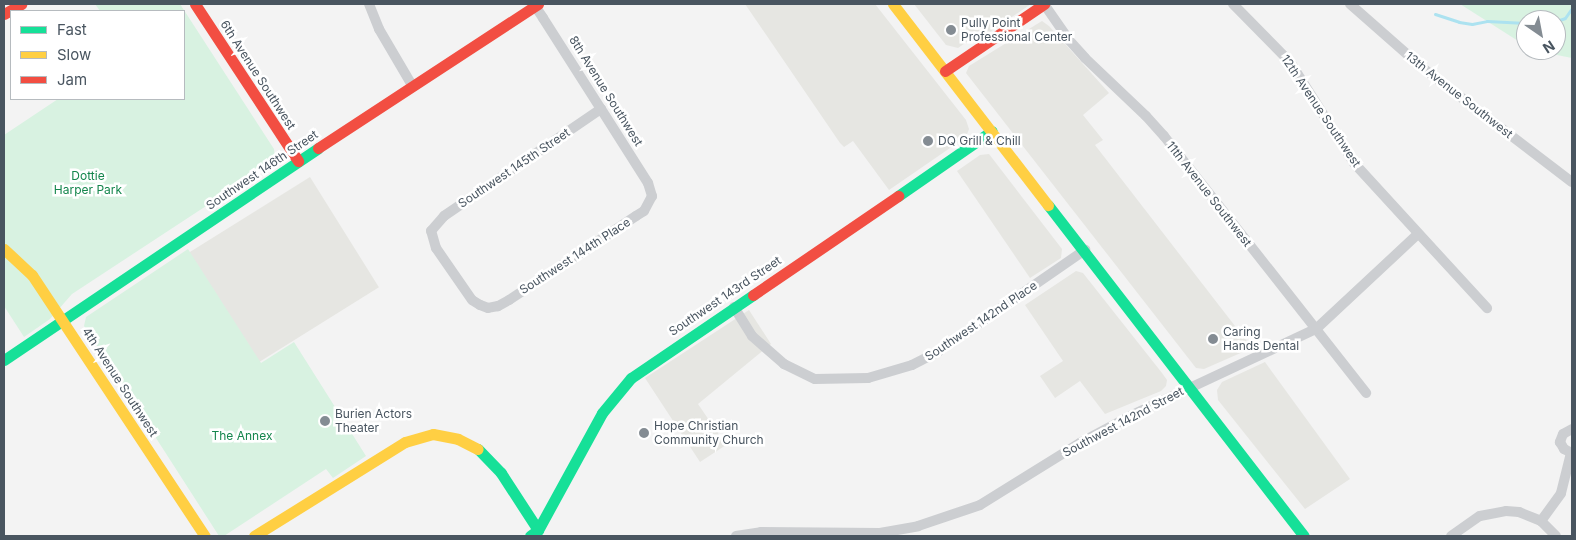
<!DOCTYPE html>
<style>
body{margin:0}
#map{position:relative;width:1576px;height:540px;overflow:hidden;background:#f3f3f3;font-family:Inter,sans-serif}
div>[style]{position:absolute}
.commercial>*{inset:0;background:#e6e6e2;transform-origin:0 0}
.green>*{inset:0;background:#d8f2e1}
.stream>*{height:3px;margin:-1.5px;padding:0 1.5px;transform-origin:1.5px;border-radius:1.5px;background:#ace2f0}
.street>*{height:10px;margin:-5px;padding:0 5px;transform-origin:5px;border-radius:5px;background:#ccced1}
.fast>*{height:11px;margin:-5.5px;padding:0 5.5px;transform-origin:5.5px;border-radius:5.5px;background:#16e098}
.slow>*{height:11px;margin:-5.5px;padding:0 5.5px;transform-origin:5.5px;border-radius:5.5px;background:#ffcf43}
.jam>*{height:11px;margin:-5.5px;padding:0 5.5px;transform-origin:5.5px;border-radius:5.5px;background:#f24e42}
.dots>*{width:14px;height:14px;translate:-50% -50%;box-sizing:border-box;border:2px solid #fff;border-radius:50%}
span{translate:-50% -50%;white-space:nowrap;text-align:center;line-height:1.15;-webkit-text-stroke:5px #fff;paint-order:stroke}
.poi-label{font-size:12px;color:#495560}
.left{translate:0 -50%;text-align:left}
.street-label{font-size:12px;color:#495560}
.park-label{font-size:12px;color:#15864d}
.frame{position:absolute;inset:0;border:5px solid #495560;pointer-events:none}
.legend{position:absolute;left:10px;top:10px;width:175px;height:90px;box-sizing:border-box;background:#fff;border:1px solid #b6bbbf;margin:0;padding:6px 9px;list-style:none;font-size:15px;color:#495560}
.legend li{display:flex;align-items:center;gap:10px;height:25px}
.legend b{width:25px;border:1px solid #b6bbbf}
.north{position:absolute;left:1516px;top:10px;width:50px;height:50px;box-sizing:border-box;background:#fff;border:1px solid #b6bbbf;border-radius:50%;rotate:147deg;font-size:14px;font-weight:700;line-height:20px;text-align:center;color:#495560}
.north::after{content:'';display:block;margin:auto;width:18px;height:22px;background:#848c93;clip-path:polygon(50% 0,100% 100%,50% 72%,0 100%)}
</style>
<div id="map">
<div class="commercial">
<i style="clip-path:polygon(745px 4px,875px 4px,966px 120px,969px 129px,966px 137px,889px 190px,853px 141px,844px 147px,840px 143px)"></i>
<i style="clip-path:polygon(914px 4px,1031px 4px,987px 34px,984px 30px,958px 48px,946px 45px)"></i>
<i style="clip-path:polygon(1042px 21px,1049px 26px,1109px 93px,1083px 115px,1103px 140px,1095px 145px,1252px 348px,1204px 369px,1196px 368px,966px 73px,969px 66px)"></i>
<i style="clip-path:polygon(989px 154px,1062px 249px,1061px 258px,1030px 278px,957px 171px,980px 155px)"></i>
<i style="left:310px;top:177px;width:130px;height:143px;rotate:58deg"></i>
<i style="clip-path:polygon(1076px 271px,1083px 273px,1162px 373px,1167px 380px,1166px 386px,1161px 391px,1105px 414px,1080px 381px,1055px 398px,1040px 376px,1063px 361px,1025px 305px)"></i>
<i style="clip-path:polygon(749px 310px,771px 344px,698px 404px,726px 445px,700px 462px,645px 378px)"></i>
<i style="clip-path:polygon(1265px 362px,1350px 479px,1305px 509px,1218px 400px,1217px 390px,1222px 382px)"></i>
</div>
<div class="green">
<i style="clip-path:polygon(95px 4px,180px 4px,274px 149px,275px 157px,270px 164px,72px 294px,50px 319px,24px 337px,4px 306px,4px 135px,58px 99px,184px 99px,184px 11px,100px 11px)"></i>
<i style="clip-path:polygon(1460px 4px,1572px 4px,1572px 58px,1532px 50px,1556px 50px,1556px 20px,1526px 20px,1526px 46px)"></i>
<i style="clip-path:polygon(188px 249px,261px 363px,294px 342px,366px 456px,333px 478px,326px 469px,224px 536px,219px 536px,84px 326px,86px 317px)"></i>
</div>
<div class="stream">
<i style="left:1435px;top:14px;width:25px;rotate:18deg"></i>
<i style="left:1459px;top:22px;width:13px;rotate:9deg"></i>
<i style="left:1472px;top:24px;width:15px;rotate:-11deg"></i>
<i style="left:1487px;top:21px;width:39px;rotate:3deg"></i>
<i style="left:1556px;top:21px;width:9px;rotate:-18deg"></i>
<i style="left:1565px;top:18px;width:12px;rotate:-55deg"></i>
</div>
<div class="street">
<i style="left:369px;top:4px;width:27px;rotate:68deg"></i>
<i style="left:379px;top:29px;width:67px;rotate:59.6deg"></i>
<i style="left:1044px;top:4px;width:44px;rotate:55.2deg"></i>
<i style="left:1069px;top:40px;width:24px;rotate:48deg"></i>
<i style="left:1085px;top:58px;width:84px;rotate:43.6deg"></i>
<i style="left:1146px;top:116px;width:27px;rotate:48deg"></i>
<i style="left:1164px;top:136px;width:327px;rotate:51.8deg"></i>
<i style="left:1233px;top:4px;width:81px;rotate:45.5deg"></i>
<i style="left:1290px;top:62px;width:120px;rotate:57.6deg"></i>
<i style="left:1354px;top:163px;width:197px;rotate:47.5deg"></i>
<i style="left:1350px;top:4px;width:98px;rotate:41.3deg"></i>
<i style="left:1424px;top:69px;width:186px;rotate:37.4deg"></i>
<i style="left:535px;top:6px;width:14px;rotate:56deg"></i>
<i style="left:543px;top:18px;width:108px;rotate:57.5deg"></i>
<i style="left:601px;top:109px;width:88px;rotate:57.6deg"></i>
<i style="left:648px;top:183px;width:14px;rotate:73deg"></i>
<i style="left:652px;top:196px;width:17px;rotate:118deg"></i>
<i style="left:644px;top:211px;width:9px;rotate:148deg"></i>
<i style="left:636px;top:216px;width:152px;rotate:146.5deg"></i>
<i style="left:509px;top:300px;width:13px;rotate:151deg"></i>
<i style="left:498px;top:306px;width:10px;rotate:169deg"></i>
<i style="left:488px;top:308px;width:9px;rotate:-159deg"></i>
<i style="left:480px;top:305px;width:9px;rotate:-148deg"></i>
<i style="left:472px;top:300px;width:63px;rotate:-124.7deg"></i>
<i style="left:436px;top:248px;width:18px;rotate:-106deg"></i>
<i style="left:431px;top:231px;width:20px;rotate:-49deg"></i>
<i style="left:444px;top:216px;width:190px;rotate:-34.3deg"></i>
<i style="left:734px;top:307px;width:34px;rotate:58deg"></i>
<i style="left:752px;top:336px;width:43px;rotate:41.2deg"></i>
<i style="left:784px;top:364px;width:34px;rotate:26deg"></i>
<i style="left:815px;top:379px;width:53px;rotate:-1.1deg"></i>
<i style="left:868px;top:378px;width:46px;rotate:-16.5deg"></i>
<i style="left:912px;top:365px;width:30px;rotate:-27deg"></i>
<i style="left:939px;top:351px;width:178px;rotate:-34.7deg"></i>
<i style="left:1572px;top:429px;width:10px;rotate:151deg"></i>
<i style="left:1563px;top:434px;width:9px;rotate:111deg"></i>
<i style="left:1560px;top:442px;width:8px;rotate:60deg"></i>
<i style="left:1564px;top:449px;width:9px;rotate:27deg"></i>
<i style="left:1541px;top:521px;width:34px;rotate:-54deg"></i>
<i style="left:1561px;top:493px;width:41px;rotate:-76deg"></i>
<i style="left:736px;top:536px;width:25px;rotate:-9deg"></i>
<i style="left:761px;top:532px;width:119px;rotate:0.5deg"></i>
<i style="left:880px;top:533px;width:39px;rotate:-10deg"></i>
<i style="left:918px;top:526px;width:65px;rotate:-18.7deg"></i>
<i style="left:980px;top:505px;width:118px;rotate:-31.8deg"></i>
<i style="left:1080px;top:443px;width:59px;rotate:-28.3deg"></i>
<i style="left:1132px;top:415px;width:203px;rotate:-25.1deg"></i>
<i style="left:1316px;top:329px;width:139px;rotate:-43deg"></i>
<i style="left:1451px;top:536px;width:35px;rotate:-35deg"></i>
<i style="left:1480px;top:516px;width:26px;rotate:-11deg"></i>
<i style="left:1506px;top:511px;width:13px;rotate:4deg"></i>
<i style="left:1519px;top:512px;width:24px;rotate:22deg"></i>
<i style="left:1541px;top:521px;width:21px;rotate:45deg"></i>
</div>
<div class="fast">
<i style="left:898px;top:196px;width:114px;rotate:-34.7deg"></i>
<i style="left:1048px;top:205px;width:418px;rotate:52.3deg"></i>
<i style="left:4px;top:360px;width:379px;rotate:-34deg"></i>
<i style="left:478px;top:449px;width:33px;rotate:46deg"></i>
<i style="left:501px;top:473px;width:68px;rotate:57deg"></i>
<i style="left:530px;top:536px;width:10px;rotate:-37deg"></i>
<i style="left:538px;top:530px;width:133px;rotate:-61.3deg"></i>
<i style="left:602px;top:413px;width:45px;rotate:-50.4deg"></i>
<i style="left:631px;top:378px;width:148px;rotate:-34.2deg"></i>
</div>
<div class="slow">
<i style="left:893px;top:4px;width:254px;rotate:52.4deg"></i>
<i style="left:4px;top:249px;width:38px;rotate:43deg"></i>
<i style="left:32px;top:275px;width:313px;rotate:56.5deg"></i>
<i style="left:254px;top:536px;width:178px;rotate:-31.9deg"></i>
<i style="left:405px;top:442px;width:29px;rotate:-16deg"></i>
<i style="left:433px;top:434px;width:25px;rotate:11deg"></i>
<i style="left:458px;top:439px;width:22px;rotate:27deg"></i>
</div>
<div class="jam">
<i style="left:195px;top:4px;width:188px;rotate:56.7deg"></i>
<i style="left:4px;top:14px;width:20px;rotate:-30deg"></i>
<i style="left:945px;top:71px;width:120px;rotate:-34.1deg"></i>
<i style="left:318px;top:148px;width:263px;rotate:-33.2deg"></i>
<i style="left:753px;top:295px;width:176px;rotate:-34.3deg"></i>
</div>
<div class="dots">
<i style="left:951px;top:30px;background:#848c93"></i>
<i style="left:928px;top:141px;background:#848c93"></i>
<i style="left:1213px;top:339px;background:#848c93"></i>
<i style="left:325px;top:421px;background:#848c93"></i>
<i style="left:644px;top:433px;background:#848c93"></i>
</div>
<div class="poi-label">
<span class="left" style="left:961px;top:30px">Pully Point<br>Professional Center</span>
<span class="left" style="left:938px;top:141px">DQ Grill &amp; Chill</span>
<span class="left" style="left:1223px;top:339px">Caring<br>Hands Dental</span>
<span class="left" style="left:335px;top:421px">Burien Actors<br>Theater</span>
<span class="left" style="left:654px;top:433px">Hope Christian<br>Community Church</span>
</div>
<div class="street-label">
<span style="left:258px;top:75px;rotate:57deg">6th Avenue Southwest</span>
<span style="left:606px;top:91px;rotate:58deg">8th Avenue Southwest</span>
<span style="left:1459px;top:95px;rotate:38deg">13th Avenue Southwest</span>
<span style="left:1321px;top:111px;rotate:56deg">12th Avenue Southwest</span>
<span style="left:514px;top:168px;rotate:-34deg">Southwest 145th Street</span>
<span style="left:262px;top:170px;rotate:-34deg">Southwest 146th Street</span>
<span style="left:1209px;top:194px;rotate:52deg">11th Avenue Southwest</span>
<span style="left:575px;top:256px;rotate:-33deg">Southwest 144th Place</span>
<span style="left:725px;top:296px;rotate:-34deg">Southwest 143rd Street</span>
<span style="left:981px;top:321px;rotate:-34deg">Southwest 142nd Place</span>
<span style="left:120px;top:382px;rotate:57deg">4th Avenue Southwest</span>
<span style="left:1123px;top:422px;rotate:-28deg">Southwest 142nd Street</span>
</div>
<div class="park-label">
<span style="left:88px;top:183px">Dottie<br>Harper Park</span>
<span style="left:242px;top:436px">The Annex</span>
</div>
<div class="frame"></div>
<ul class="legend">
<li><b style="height:6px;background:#16e098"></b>Fast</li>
<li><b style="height:6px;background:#ffcf43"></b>Slow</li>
<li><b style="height:6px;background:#f24e42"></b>Jam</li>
</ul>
<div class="north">N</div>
</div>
